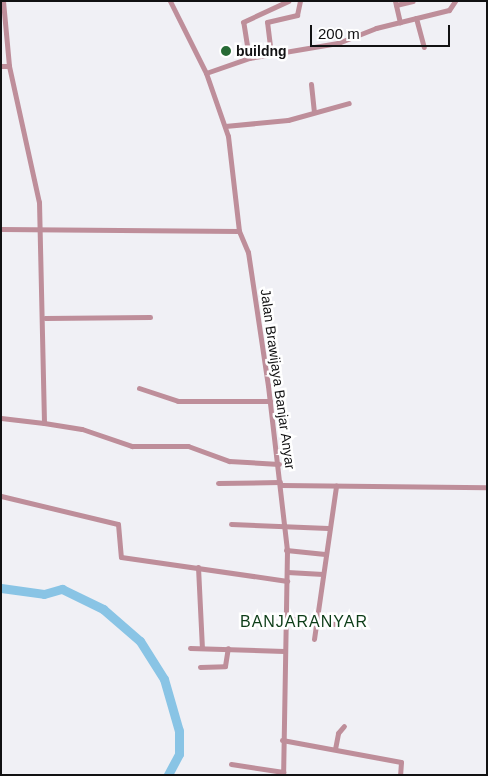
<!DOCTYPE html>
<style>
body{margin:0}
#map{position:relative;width:488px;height:776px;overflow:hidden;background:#f0f0f5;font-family:Helvetica,sans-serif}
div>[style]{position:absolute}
.river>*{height:9px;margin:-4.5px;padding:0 4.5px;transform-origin:4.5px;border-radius:4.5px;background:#89c4e5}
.minor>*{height:5px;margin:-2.5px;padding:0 2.5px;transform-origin:2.5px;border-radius:2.5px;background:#be8e9a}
.dots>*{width:14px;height:14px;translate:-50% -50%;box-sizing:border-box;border:2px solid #fff;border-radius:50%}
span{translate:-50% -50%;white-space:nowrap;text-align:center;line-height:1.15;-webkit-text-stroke:5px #fff;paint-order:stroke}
.poi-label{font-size:14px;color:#111112;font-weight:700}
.left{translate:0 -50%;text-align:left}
.street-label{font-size:14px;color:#111112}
.quarter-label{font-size:16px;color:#0d3d18;letter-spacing:1px}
.frame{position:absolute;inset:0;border:2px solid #111112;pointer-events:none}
.scale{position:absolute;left:310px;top:25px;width:140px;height:22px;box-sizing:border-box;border:2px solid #111112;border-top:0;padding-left:6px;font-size:15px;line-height:18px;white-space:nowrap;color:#111112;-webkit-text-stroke:4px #fff;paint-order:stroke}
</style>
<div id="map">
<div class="river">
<i style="left:1px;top:588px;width:43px;rotate:7.9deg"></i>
<i style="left:44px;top:594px;width:19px;rotate:-16deg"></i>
<i style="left:62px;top:589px;width:46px;rotate:26deg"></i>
<i style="left:103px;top:609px;width:49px;rotate:40.9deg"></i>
<i style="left:140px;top:641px;width:45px;rotate:57.7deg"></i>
<i style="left:164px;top:679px;width:54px;rotate:73.9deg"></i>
<i style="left:179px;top:731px;width:23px;rotate:90deg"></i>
<i style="left:179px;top:754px;width:24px;rotate:118deg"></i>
</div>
<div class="minor">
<i style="left:3px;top:1px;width:65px;rotate:84.7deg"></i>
<i style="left:9px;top:66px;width:139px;rotate:77.6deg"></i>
<i style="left:39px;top:202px;width:221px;rotate:88.7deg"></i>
<i style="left:44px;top:423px;width:38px;rotate:9deg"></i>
<i style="left:82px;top:429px;width:53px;rotate:18.8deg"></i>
<i style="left:132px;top:446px;width:56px"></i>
<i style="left:188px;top:446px;width:44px;rotate:20.1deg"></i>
<i style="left:229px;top:461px;width:50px;rotate:3.4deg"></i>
<i style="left:170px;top:1px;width:80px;rotate:63.4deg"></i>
<i style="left:206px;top:73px;width:67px;rotate:70.8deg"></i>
<i style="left:228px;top:136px;width:96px;rotate:83.4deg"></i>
<i style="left:239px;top:231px;width:23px;rotate:67deg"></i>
<i style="left:248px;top:252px;width:135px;rotate:81.5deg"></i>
<i style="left:268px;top:386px;width:166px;rotate:83.4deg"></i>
<i style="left:287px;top:551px;width:224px;rotate:91deg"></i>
<i style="left:395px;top:1px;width:22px;rotate:77deg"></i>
<i style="left:396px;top:5px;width:17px;rotate:-13deg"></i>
<i style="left:416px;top:18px;width:30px;rotate:75deg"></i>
<i style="left:271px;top:54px;width:32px;rotate:-97deg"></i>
<i style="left:267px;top:22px;width:31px;rotate:-13deg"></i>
<i style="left:297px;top:15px;width:14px;rotate:-78deg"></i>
<i style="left:249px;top:58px;width:36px;rotate:-99deg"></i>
<i style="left:243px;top:22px;width:50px;rotate:-25deg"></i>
<i style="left:1px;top:66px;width:8px"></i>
<i style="left:206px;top:73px;width:46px;rotate:-19.2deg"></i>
<i style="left:249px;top:58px;width:90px;rotate:-9.6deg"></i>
<i style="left:338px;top:43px;width:41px;rotate:-21.5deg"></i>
<i style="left:376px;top:28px;width:75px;rotate:-13.9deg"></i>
<i style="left:449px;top:10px;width:11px;rotate:-56deg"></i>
<i style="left:311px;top:84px;width:27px;rotate:84deg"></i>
<i style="left:225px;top:126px;width:63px;rotate:-5.4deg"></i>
<i style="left:288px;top:120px;width:63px;rotate:-15.6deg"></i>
<i style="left:1px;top:229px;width:238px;rotate:0.5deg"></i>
<i style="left:45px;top:318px;width:105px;rotate:-0.5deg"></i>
<i style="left:139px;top:388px;width:41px;rotate:18.4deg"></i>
<i style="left:178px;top:401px;width:92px"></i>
<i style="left:1px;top:418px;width:43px;rotate:6.6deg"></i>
<i style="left:218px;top:483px;width:62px;rotate:-0.9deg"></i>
<i style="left:281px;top:485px;width:206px;rotate:0.6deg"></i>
<i style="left:1px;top:496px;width:120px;rotate:13.5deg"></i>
<i style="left:118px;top:524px;width:33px;rotate:85deg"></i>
<i style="left:121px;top:557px;width:168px;rotate:8.2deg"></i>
<i style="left:231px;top:524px;width:97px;rotate:2.4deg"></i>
<i style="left:286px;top:550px;width:39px;rotate:6deg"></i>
<i style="left:198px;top:567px;width:81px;rotate:87.2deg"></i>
<i style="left:287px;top:572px;width:36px;rotate:3deg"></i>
<i style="left:286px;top:618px;width:49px;rotate:7deg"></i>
<i style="left:314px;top:639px;width:155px;rotate:-81.8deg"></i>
<i style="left:190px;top:648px;width:94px;rotate:1.8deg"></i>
<i style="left:200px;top:667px;width:25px;rotate:-2deg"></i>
<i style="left:225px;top:666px;width:18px;rotate:-81deg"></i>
<i style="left:282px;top:740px;width:121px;rotate:10.5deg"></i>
<i style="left:401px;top:762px;width:13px;rotate:94deg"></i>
<i style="left:335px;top:749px;width:16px;rotate:-79deg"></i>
<i style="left:338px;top:733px;width:9px;rotate:-49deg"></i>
<i style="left:231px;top:764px;width:53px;rotate:8.7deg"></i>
</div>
<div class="dots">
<i style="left:226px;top:51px;background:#276a35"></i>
</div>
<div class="poi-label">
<span class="left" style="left:236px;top:51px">buildng</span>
</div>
<div class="street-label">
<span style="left:278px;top:379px;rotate:82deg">Jalan Brawijaya Banjar Anyar</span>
</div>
<div class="quarter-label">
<span style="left:304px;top:622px">BANJARANYAR</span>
</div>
<div class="frame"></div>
<div class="scale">200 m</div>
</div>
